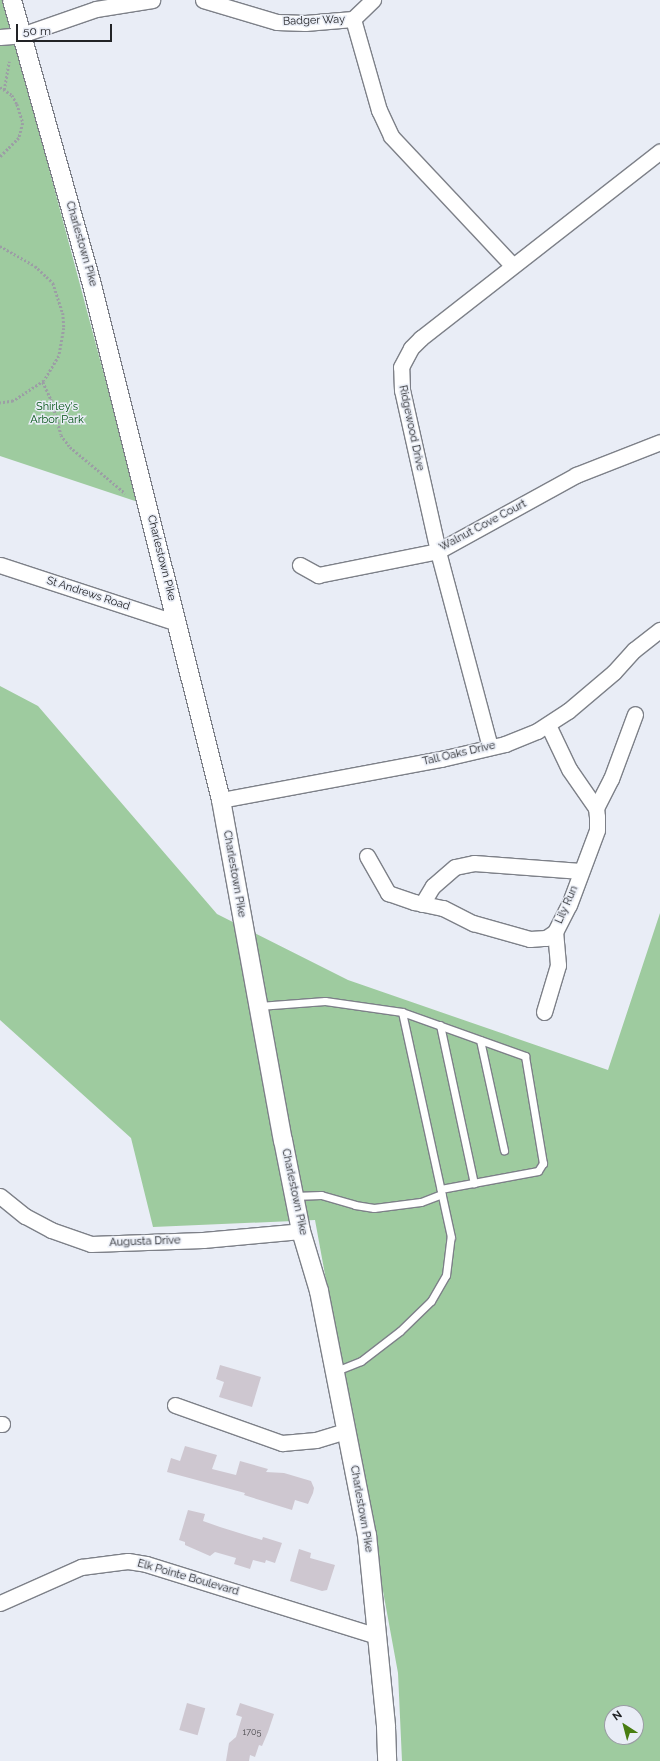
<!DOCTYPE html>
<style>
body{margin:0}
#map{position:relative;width:660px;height:1761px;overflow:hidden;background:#e9edf6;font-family:Raleway,sans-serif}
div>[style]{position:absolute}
.green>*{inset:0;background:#9ecb9f}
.building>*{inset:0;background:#cec7d0;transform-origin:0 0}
.path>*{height:2.5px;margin-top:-1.25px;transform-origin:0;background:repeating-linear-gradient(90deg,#9c9ea5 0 2px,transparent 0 4px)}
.roads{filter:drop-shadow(1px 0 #7d8088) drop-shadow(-1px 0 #7d8088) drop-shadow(0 1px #7d8088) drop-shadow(0 -1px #7d8088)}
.service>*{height:7px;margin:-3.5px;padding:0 3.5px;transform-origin:3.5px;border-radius:3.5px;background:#fff}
.minor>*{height:15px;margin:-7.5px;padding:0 7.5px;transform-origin:7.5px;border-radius:7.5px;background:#fff}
.tertiary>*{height:18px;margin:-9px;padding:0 9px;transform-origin:9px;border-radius:9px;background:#fff}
span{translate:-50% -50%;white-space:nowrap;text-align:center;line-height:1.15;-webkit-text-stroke:3px #e9edf6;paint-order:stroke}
.number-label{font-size:9px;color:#4d4c50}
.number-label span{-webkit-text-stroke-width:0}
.street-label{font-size:11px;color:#222326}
.park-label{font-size:11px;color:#015212}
.north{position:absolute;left:604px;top:1705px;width:40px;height:40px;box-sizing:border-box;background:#e9edf6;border:1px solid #999ca3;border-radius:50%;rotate:324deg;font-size:11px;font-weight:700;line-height:16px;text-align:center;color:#222326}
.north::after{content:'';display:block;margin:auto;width:14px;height:18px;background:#487d11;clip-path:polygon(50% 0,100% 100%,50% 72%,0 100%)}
.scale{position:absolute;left:16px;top:24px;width:96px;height:18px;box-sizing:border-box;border:2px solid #222326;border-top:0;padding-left:5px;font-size:12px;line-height:14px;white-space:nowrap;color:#222326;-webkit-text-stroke:3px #e9edf6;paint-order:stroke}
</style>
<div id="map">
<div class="green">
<i style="clip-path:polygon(0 0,4px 0,138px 502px,0 456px)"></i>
<i style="clip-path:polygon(evenodd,0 686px,38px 706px,217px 914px,348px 980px,608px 1070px,660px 913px,660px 1761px,402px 1761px,398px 1673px,315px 1220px,153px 1227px,131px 1138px,0 1020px,0 686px,612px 1713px,636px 1713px,636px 1737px,612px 1737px,612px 1713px)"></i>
</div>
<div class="building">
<i style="clip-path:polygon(220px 1365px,261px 1377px,252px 1407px,219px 1397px,224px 1382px,216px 1379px)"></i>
<i style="clip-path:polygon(185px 1446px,217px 1455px,212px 1469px,236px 1475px,240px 1461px,268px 1469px,266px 1472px,284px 1473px,311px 1481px,314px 1488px,313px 1493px,308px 1504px,295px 1500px,292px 1510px,244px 1495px,245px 1493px,167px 1472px,171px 1458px,180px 1461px)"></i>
<i style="clip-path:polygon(188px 1510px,205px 1514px,203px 1521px,220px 1527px,262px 1540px,263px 1537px,282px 1543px,275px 1563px,266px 1560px,265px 1563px,253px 1560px,250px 1569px,234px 1564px,236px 1558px,215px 1552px,210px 1556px,185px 1545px,185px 1542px,179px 1540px)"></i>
<i style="clip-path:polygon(299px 1549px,311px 1553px,310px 1558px,335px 1565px,327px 1590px,322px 1591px,290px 1581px)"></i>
<i style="left:187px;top:1703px;width:19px;height:28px;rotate:16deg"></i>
<i style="clip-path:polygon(240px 1703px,274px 1714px,268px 1732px,262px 1746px,259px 1745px,255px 1757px,250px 1755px,249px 1761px,226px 1761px,229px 1743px,236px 1737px,242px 1717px,236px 1715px)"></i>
</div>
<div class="path">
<i style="left:0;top:87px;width:14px;rotate:34deg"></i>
<i style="left:12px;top:95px;width:10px;rotate:61deg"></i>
<i style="left:17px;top:104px;width:20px;rotate:72deg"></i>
<i style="left:23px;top:123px;width:16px;rotate:105deg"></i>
<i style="left:19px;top:138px;width:27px;rotate:135deg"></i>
<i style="left:4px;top:90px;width:29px;rotate:-80deg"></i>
<i style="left:0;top:246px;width:40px;rotate:29.7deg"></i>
<i style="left:35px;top:266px;width:25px;rotate:43deg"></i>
<i style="left:53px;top:283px;width:32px;rotate:72deg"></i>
<i style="left:63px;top:313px;width:15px;rotate:86deg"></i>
<i style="left:64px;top:328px;width:28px;rotate:100deg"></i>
<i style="left:59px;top:356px;width:29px;rotate:121deg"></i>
<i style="left:44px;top:381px;width:37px;rotate:147deg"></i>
<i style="left:13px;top:401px;width:13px;rotate:171deg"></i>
<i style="left:43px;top:382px;width:19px;rotate:65deg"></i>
<i style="left:51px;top:399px;width:37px;rotate:74deg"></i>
<i style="left:61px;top:435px;width:15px;rotate:53deg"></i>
<i style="left:70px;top:447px;width:72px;rotate:39.9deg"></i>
</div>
<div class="roads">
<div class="service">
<i style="left:259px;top:1006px;width:66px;rotate:-4.3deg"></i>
<i style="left:325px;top:1001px;width:78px;rotate:8.1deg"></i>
<i style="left:402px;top:1012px;width:131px;rotate:19.7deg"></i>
<i style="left:525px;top:1056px;width:109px;rotate:80.5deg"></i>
<i style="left:543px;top:1163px;width:9px;rotate:122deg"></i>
<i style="left:538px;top:1171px;width:99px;rotate:169.5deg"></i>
<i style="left:440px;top:1025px;width:162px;rotate:77.9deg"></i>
<i style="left:480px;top:1040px;width:113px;rotate:77.7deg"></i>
<i style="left:294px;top:1196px;width:27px;rotate:-2deg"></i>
<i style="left:321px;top:1195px;width:35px;rotate:16deg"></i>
<i style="left:355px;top:1205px;width:19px;rotate:9deg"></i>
<i style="left:374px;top:1208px;width:47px;rotate:-7.3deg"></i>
<i style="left:421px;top:1202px;width:22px;rotate:-21deg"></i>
<i style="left:336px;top:1371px;width:27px;rotate:-22deg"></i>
<i style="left:361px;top:1361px;width:49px;rotate:-37.6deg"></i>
<i style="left:400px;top:1331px;width:43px;rotate:-44.1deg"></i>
<i style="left:431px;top:1301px;width:30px;rotate:-60deg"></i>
<i style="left:446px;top:1275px;width:38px;rotate:-83deg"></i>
<i style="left:451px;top:1237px;width:230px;rotate:-102.3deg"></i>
</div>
<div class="minor">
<i style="left:203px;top:0;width:77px;rotate:16.6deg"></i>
<i style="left:277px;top:22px;width:28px;rotate:2deg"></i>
<i style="left:305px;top:23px;width:48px;rotate:-4.8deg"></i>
<i style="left:353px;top:19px;width:28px;rotate:-44deg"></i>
<i style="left:353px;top:19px;width:95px;rotate:74.1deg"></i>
<i style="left:379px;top:110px;width:29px;rotate:65deg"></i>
<i style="left:391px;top:136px;width:177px;rotate:46.8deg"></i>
<i style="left:0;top:37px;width:21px;rotate:-5deg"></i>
<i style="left:21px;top:35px;width:79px;rotate:-19.1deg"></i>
<i style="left:96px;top:9px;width:57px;rotate:-9.1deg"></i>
<i style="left:0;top:565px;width:186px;rotate:18.1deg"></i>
<i style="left:300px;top:565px;width:21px;rotate:29deg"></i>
<i style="left:318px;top:575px;width:122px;rotate:-11.3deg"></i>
<i style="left:438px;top:551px;width:158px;rotate:-28.8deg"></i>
<i style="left:576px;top:475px;width:90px;rotate:-21.4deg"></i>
<i style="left:490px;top:747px;width:203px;rotate:-104.9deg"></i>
<i style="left:438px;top:551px;width:165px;rotate:-102.6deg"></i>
<i style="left:402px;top:390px;width:23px;rotate:-92deg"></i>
<i style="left:401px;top:367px;width:21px;rotate:-62deg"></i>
<i style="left:411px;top:348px;width:14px;rotate:-45deg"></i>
<i style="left:421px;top:338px;width:303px;rotate:-38deg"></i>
<i style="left:221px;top:800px;width:224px;rotate:-10.6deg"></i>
<i style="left:441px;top:759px;width:66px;rotate:-13.2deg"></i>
<i style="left:505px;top:744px;width:35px;rotate:-22deg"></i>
<i style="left:537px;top:731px;width:37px;rotate:-33deg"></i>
<i style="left:568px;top:711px;width:60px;rotate:-40.3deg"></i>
<i style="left:614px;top:672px;width:30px;rotate:-48deg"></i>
<i style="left:634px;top:650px;width:33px;rotate:-38deg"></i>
<i style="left:596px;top:808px;width:33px;rotate:-63deg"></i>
<i style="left:611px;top:779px;width:69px;rotate:-69.7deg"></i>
<i style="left:367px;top:856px;width:43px;rotate:60.4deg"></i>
<i style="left:388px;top:893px;width:28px;rotate:19deg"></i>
<i style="left:414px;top:902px;width:30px;rotate:12deg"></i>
<i style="left:443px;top:908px;width:34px;rotate:27deg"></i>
<i style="left:473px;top:923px;width:59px;rotate:15.7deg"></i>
<i style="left:530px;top:939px;width:16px;rotate:-4deg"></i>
<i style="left:546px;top:938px;width:11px;rotate:-34deg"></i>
<i style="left:555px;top:932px;width:30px;rotate:-63deg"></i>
<i style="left:569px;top:905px;width:80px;rotate:-69.5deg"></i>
<i style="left:597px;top:830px;width:13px;rotate:-90deg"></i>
<i style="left:597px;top:817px;width:9px;rotate:-96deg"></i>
<i style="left:596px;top:808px;width:47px;rotate:-124.7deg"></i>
<i style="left:569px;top:769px;width:49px;rotate:-115.5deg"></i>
<i style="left:422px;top:904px;width:21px;rotate:-59deg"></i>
<i style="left:433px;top:886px;width:29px;rotate:-41deg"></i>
<i style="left:455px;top:867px;width:19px;rotate:-12deg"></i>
<i style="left:474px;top:863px;width:107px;rotate:4.3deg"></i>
<i style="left:544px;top:1012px;width:49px;rotate:-73.4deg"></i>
<i style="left:558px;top:965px;width:33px;rotate:-95deg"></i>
<i style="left:0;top:1196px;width:32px;rotate:39deg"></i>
<i style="left:25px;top:1216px;width:30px;rotate:28deg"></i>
<i style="left:51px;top:1230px;width:42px;rotate:19.3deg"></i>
<i style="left:91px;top:1244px;width:112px;rotate:-2deg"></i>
<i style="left:203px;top:1240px;width:98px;rotate:-5.2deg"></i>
<i style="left:175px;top:1405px;width:114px;rotate:19.6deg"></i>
<i style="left:282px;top:1443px;width:34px;rotate:-5deg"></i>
<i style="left:316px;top:1440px;width:30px;rotate:-17deg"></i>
<i style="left:0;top:1424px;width:2px"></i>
<i style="left:0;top:1603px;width:89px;rotate:-24deg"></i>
<i style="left:81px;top:1567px;width:47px;rotate:-7.3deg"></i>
<i style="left:128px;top:1561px;width:18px;rotate:9deg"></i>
<i style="left:146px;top:1564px;width:242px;rotate:17.3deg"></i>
</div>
<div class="tertiary">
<i style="left:12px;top:0;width:296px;rotate:74.3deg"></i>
<i style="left:92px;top:285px;width:531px;rotate:75.94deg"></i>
<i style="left:221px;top:800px;width:346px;rotate:79.7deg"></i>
<i style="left:283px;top:1140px;width:93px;rotate:78.8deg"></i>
<i style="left:301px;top:1231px;width:63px;rotate:73.3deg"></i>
<i style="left:319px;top:1291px;width:249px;rotate:78.9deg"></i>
<i style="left:367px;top:1535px;width:193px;rotate:84.3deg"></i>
<i style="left:386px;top:1727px;width:34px;rotate:88deg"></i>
</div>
</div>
<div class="number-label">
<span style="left:252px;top:1732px">1705</span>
</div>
<div class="street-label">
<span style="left:314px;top:21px;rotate:-2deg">Badger Way</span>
<span style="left:81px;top:244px;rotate:74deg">Charlestown Pike</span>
<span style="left:411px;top:428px;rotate:78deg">Ridgewood Drive</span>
<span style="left:483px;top:526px;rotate:-28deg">Walnut Cove Court</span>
<span style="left:161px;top:558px;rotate:76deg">Charlestown Pike</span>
<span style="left:88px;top:594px;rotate:18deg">St Andrews Road</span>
<span style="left:459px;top:754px;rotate:-13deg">Tall Oaks Drive</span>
<span style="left:234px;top:874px;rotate:80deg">Charlestown Pike</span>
<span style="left:567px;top:905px;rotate:-66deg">Lily Run</span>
<span style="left:294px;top:1192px;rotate:78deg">Charlestown Pike</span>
<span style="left:145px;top:1242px;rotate:-2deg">Augusta Drive</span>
<span style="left:361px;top:1509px;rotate:80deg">Charlestown Pike</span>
<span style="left:188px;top:1578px;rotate:16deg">Elk Pointe Boulevard</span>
</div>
<div class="park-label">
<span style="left:57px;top:414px">Shirley's<br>Arbor Park</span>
</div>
<div class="north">N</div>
<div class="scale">50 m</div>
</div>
